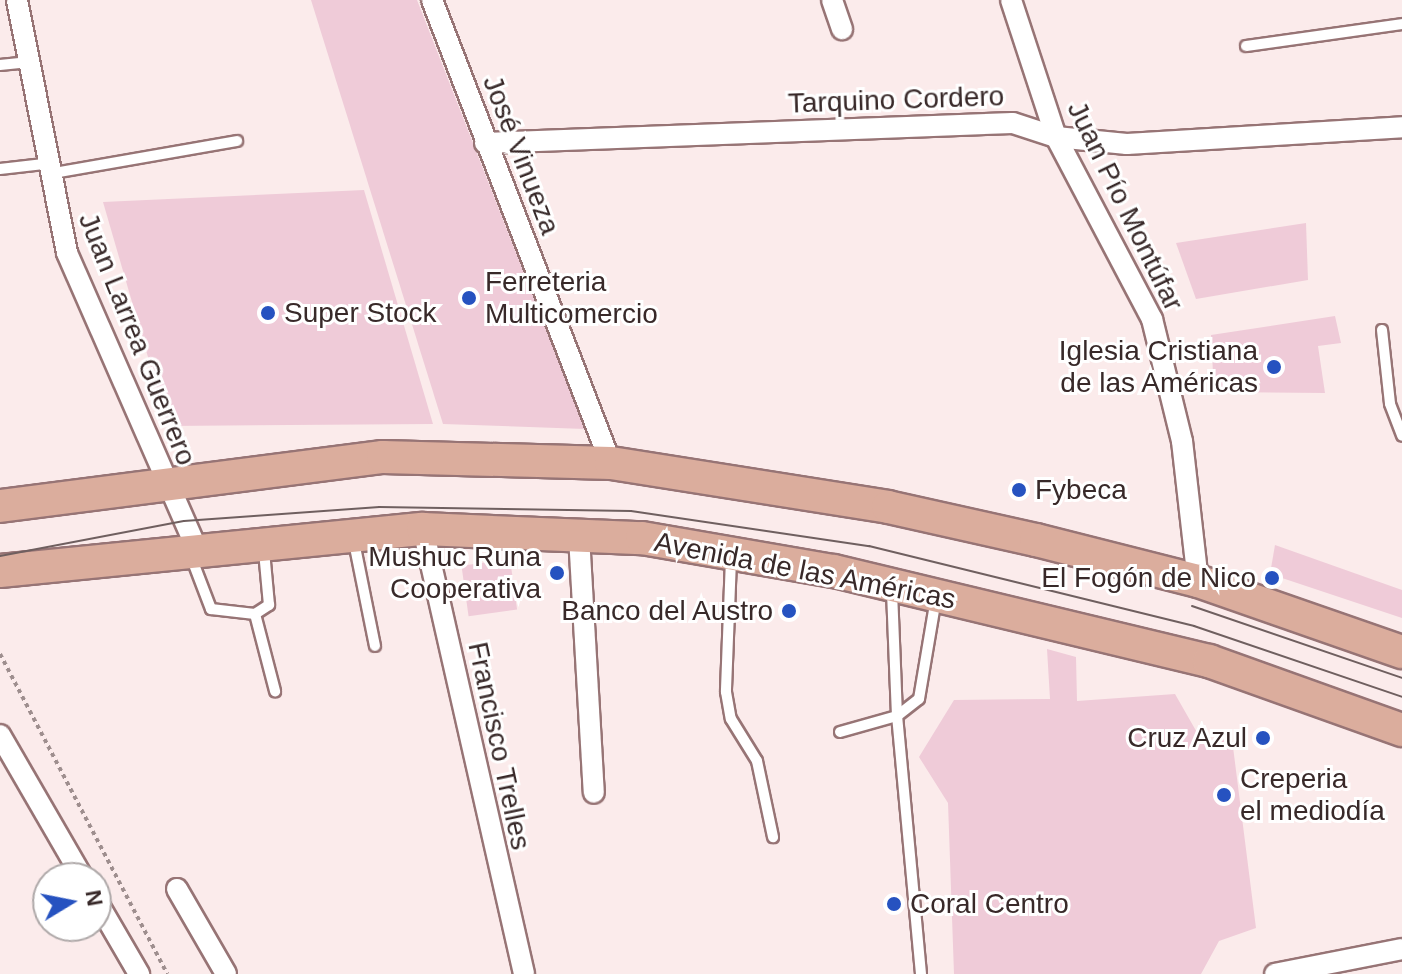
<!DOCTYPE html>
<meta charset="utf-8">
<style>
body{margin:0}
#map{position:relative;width:1402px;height:974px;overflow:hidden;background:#fbebeb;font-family:Arial,sans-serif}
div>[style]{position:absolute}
.building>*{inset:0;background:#efcbd8;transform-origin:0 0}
.path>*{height:4px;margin-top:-2px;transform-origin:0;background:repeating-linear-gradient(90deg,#9e8e8e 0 4px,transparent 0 8px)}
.roads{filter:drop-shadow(2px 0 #977475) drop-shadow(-2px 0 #977475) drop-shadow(0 2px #977475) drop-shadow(0 -2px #977475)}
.lane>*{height:10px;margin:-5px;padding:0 5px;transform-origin:5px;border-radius:5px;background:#fff}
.street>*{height:20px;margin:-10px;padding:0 10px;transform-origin:10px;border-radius:10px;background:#fff}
.primary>*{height:32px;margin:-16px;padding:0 16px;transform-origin:16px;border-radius:16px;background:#dbad9d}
.tram>*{height:2px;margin:-1px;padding:0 1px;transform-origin:1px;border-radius:1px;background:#6f5f5f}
.dots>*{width:22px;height:22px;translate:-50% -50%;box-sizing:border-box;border:4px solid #fff;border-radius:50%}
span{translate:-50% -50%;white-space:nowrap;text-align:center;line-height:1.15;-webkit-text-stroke:6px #fff;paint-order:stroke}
.street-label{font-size:28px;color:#382929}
.poi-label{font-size:28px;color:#382929}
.left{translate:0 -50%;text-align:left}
.right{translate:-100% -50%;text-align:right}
.north{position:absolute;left:32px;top:862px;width:80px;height:80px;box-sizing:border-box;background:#fff;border:2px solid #afa9a9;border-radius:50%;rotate:80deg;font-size:22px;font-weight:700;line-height:32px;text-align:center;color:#382929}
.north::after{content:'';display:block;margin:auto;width:28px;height:36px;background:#2652c0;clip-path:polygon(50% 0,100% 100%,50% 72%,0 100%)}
</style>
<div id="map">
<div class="building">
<i style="clip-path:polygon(311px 0,417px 0,585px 429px,443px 424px)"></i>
<i style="clip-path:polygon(364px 190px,433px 424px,168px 426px,103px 202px)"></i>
<i style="clip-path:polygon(1306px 223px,1308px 280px,1196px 299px,1176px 243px)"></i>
<i style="clip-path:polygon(1335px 316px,1341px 343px,1318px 346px,1325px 393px,1214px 392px,1211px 335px)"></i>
<i style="clip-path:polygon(1275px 545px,1402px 590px,1402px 618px,1270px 574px)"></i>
<i style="left:510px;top:559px;width:51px;height:49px;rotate:82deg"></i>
<i style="clip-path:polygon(1047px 649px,1076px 657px,1077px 701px,1175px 694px,1203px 743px,1232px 739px,1256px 928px,1219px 941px,1201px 974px,954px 974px,948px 803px,919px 757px,954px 700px,1050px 699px)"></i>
</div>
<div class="path">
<i style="left:0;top:654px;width:361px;rotate:62.4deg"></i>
</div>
<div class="roads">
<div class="lane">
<i style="left:1246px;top:46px;width:158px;rotate:-8deg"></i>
<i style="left:0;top:65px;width:27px;rotate:-6deg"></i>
<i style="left:0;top:169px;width:44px;rotate:-6.5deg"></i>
<i style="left:48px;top:174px;width:192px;rotate:-9.9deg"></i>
<i style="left:1382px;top:330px;width:74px;rotate:83.8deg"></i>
<i style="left:1390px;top:404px;width:34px;rotate:69deg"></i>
<i style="left:354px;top:542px;width:106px;rotate:78.6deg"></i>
<i style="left:190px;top:554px;width:59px;rotate:69.1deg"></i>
<i style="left:211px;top:609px;width:44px;rotate:6.5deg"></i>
<i style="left:255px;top:614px;width:80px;rotate:75.4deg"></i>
<i style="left:731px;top:559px;width:133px;rotate:92.2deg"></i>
<i style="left:726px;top:692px;width:27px;rotate:80deg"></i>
<i style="left:731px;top:719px;width:49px;rotate:58.2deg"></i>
<i style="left:757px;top:761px;width:78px;rotate:78.1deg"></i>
<i style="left:255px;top:614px;width:17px;rotate:-33deg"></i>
<i style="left:269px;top:605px;width:54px;rotate:-95.3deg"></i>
<i style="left:840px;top:732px;width:59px;rotate:-15.7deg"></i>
<i style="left:897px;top:716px;width:127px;rotate:-92.3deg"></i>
<i style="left:921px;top:974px;width:259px;rotate:-95.3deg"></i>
<i style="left:897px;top:716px;width:28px;rotate:-38deg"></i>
<i style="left:919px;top:699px;width:102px;rotate:-80.4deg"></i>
</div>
<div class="street">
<i style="left:17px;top:0;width:258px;rotate:78.8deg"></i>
<i style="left:67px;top:253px;width:326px;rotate:66.3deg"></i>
<i style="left:432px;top:0;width:496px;rotate:68.9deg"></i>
<i style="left:832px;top:0;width:31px;rotate:71deg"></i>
<i style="left:1011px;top:0;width:144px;rotate:71.8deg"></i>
<i style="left:1056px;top:137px;width:206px;rotate:62.2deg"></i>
<i style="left:1152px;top:319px;width:126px;rotate:76.2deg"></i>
<i style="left:1182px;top:441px;width:141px;rotate:83.5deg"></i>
<i style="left:485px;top:143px;width:528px;rotate:-2.17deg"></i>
<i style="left:1013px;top:123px;width:45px;rotate:18deg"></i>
<i style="left:1056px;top:137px;width:71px;rotate:5.6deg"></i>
<i style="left:1127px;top:144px;width:276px;rotate:-3.5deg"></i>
<i style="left:423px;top:529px;width:456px;rotate:77.2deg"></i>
<i style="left:579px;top:536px;width:257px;rotate:86.7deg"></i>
<i style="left:0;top:735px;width:165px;rotate:59.9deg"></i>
<i style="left:177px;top:889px;width:98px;rotate:60deg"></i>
<i style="left:96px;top:900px;width:86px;rotate:59.8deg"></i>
<i style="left:1275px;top:974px;width:129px;rotate:-11.1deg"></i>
</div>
<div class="primary">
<i style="left:0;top:506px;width:386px;rotate:-7.3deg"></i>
<i style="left:383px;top:457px;width:228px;rotate:1.5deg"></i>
<i style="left:611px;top:463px;width:280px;rotate:9deg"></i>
<i style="left:888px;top:507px;width:152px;rotate:12.6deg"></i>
<i style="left:1036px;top:540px;width:167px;rotate:14.2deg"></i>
<i style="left:1198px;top:581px;width:216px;rotate:19.2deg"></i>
<i style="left:0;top:571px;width:425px;rotate:-5.7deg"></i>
<i style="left:423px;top:529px;width:219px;rotate:2.4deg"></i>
<i style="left:642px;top:538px;width:195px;rotate:9.8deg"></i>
<i style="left:834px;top:571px;width:386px;rotate:13.5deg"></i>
<i style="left:1209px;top:661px;width:205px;rotate:19.7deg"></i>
</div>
</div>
<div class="tram">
<i style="left:0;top:556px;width:187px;rotate:-10.8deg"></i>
<i style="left:184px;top:521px;width:196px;rotate:-4.1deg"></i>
<i style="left:379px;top:507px;width:252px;rotate:0.9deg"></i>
<i style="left:631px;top:511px;width:241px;rotate:8.4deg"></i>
<i style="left:869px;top:546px;width:335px;rotate:13.8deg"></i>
<i style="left:1194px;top:626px;width:220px;rotate:18.8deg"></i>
<i style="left:1192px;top:606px;width:222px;rotate:18.9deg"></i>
</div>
<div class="dots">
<i style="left:469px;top:298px;background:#2652c0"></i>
<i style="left:268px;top:313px;background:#2652c0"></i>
<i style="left:1274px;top:367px;background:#2652c0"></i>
<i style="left:1019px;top:490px;background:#2652c0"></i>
<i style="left:557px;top:573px;background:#2652c0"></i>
<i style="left:1272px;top:578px;background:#2652c0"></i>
<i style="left:789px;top:611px;background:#2652c0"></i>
<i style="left:1263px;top:738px;background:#2652c0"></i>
<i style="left:1224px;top:795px;background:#2652c0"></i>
<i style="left:894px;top:904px;background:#2652c0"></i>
</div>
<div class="street-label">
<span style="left:896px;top:100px;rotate:-2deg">Tarquino Cordero</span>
<span style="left:521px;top:155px;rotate:69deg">José Vinueza</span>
<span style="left:1125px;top:206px;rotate:64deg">Juan Pío Montúfar</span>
<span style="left:137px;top:339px;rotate:68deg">Juan Larrea Guerrero</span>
<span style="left:805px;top:571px;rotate:11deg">Avenida de las Américas</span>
<span style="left:499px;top:746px;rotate:78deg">Francisco Trelles</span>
</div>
<div class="poi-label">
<span class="left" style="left:485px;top:298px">Ferreteria<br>Multicomercio</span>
<span class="left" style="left:284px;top:313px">Super Stock</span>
<span class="right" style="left:1258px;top:367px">Iglesia Cristiana<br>de las Américas</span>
<span class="left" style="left:1035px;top:490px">Fybeca</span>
<span class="right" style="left:541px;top:573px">Mushuc Runa<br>Cooperativa</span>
<span class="right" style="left:1256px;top:578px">El Fogón de Nico</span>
<span class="right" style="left:773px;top:611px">Banco del Austro</span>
<span class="right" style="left:1247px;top:738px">Cruz Azul</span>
<span class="left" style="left:1240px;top:795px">Creperia<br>el mediodía</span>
<span class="left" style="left:910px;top:904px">Coral Centro</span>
</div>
<div class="north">N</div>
</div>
